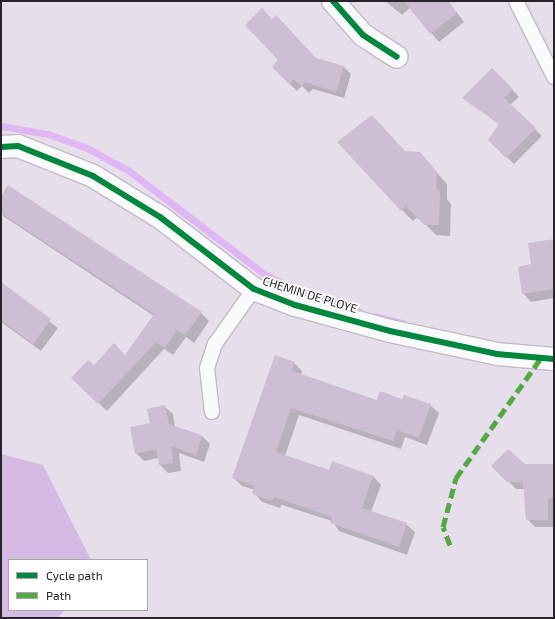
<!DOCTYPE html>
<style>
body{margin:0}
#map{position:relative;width:555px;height:619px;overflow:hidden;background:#e7deec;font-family:"Exo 2",sans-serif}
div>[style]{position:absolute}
.green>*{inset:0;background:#d5bae3}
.shadow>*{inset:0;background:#0003}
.stream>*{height:7px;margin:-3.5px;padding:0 3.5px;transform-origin:3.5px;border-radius:3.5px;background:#e0b7f4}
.building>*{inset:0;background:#cdbed4}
.roads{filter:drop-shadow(1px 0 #c2bbc6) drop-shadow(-1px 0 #c2bbc6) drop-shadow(0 1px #c2bbc6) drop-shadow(0 -1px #c2bbc6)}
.lane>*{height:14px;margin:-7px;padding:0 7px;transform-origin:7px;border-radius:7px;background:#fbfafc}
.street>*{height:22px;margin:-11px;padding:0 11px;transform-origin:11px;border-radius:11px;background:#fbfafc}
.quiet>*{height:5px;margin-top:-2.5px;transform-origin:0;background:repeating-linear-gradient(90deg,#53aa44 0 10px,transparent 0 15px)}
.cycleway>*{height:6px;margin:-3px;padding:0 3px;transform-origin:3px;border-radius:3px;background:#00873e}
span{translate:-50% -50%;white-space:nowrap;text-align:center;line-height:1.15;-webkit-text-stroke:3.5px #fff;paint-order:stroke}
.street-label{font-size:12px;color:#29232c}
.frame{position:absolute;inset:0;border:2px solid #29232c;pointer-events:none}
.legend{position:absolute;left:8px;top:559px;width:140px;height:52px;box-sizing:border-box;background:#fff;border:1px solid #a9a7ab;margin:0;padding:5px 7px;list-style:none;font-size:12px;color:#29232c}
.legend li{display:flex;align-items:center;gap:8px;height:20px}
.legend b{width:20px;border:1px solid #a9a7ab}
</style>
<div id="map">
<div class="green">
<i style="clip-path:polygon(1px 454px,43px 465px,91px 560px,9px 560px,9px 610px,65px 610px,58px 618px,1px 618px)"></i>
</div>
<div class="shadow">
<i style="clip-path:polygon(385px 1px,448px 1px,464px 22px,439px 42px,410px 8px,402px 15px)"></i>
<i style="clip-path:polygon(272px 20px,316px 59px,344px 67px,351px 74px,344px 98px,313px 89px,309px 93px,302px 86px,297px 91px,273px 67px,279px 61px)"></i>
<i style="clip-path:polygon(492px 69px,519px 97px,510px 105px,542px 136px,514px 164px,489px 140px,500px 125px,463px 98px)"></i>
<i style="clip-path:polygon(406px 152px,419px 153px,447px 184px,447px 199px,451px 204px,450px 236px,436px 235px,418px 217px,413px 221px,402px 210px)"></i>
<i style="clip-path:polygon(1px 198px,201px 313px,209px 321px,194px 343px,186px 337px,173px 355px,164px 349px,107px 411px,81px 386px,94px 366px,126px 356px,154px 316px,3px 216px)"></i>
<i style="clip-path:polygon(554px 240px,554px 298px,531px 302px,523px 293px,532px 265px)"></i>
<i style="clip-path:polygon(1px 284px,58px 328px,41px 351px,1px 322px)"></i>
<i style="clip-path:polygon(294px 363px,302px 371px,301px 375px,377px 401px,403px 400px,430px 405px,439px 413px,427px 445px,405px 437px,401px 449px,299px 415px,285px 456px,330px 471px,333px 462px,373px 476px,381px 485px,371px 512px,406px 524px,415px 532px,407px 555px,339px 531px,332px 521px,282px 505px,280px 508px,262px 502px,254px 493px,255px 490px,242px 486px,234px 478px)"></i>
<i style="clip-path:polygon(165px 407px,173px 414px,175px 427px,202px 436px,210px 444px,204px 462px,179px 453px,181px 471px,168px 473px,160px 465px,159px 458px,144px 461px,136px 453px,152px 424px)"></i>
<i style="clip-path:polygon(554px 465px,554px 527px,535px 527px,527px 519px,525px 489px,516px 489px,493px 466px)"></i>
</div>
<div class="stream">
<i style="left:1px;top:126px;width:48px;rotate:9.7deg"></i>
<i style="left:48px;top:134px;width:41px;rotate:19.7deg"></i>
<i style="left:87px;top:148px;width:48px;rotate:28.7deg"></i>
<i style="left:129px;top:171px;width:168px;rotate:37.3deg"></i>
<i style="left:263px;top:273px;width:26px;rotate:29deg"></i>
<i style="left:286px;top:286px;width:78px;rotate:19.4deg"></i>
<i style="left:375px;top:316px;width:28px;rotate:15deg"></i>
</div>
<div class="building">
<i style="clip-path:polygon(404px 1px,448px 1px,457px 13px,430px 34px)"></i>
<i style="clip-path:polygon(262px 8px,272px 19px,276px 15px,316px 58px,344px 66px,336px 92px,305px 82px,301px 86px,294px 79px,289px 84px,272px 67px,278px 60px,245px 25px)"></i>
<i style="clip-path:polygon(492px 68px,513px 89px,504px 98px,536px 128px,506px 158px,488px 140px,499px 124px,462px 98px)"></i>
<i style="clip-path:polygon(372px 115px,405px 151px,420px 152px,437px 172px,436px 188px,440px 192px,439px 225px,424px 225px,406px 206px,401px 211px,337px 142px)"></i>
<i style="clip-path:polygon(8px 185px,202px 312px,185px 335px,177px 330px,165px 348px,156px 342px,98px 404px,71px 378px,88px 360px,94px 365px,114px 343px,125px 355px,154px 314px,1px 213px,1px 196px)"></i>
<i style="clip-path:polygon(554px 239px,554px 289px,522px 294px,518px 267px,531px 264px,528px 243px)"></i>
<i style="clip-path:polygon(1px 282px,51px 319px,33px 344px,1px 320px)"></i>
<i style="clip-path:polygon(275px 355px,295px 362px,292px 371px,377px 400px,380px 391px,402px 399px,404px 395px,431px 404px,419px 438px,397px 430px,393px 441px,291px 408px,276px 452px,329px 470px,332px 461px,373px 476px,362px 508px,407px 523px,399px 547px,330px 523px,332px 517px,274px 497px,272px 501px,252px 494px,255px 486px,232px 478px)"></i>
<i style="clip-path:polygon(165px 405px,169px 424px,202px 435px,196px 455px,171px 446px,173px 463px,159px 465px,156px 449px,135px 454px,130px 427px,150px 423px,147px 409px)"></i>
<i style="clip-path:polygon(508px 449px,525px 464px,554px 464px,554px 498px,548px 498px,548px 520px,526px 520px,523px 482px,507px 482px,491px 466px)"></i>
</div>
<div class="roads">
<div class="lane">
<i style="left:516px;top:1px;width:85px;rotate:63.4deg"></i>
<i style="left:212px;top:412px;width:44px;rotate:-96.5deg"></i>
<i style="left:207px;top:368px;width:25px;rotate:-72deg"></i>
<i style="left:215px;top:344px;width:67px;rotate:-54.7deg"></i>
</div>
<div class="street">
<i style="left:333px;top:1px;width:45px;rotate:48.6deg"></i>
<i style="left:363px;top:35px;width:40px;rotate:32.9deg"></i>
<i style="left:1px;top:147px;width:17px;rotate:-3deg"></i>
<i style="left:18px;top:146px;width:81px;rotate:21.8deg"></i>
<i style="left:93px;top:176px;width:79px;rotate:31.5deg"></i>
<i style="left:160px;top:217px;width:118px;rotate:37.5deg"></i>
<i style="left:254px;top:289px;width:44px;rotate:21.3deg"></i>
<i style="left:295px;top:305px;width:98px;rotate:15.3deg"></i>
<i style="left:390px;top:331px;width:109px;rotate:12.1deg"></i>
<i style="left:497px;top:354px;width:57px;rotate:5deg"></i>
</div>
</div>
<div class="quiet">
<i style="left:450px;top:545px;width:19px;rotate:-111deg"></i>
<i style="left:443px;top:527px;width:51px;rotate:-75.1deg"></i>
<i style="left:456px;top:478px;width:147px;rotate:-54.7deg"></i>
</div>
<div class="cycleway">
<i style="left:333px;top:1px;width:45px;rotate:48.6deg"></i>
<i style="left:363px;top:35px;width:40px;rotate:32.9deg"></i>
<i style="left:1px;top:147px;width:17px;rotate:-3deg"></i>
<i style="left:18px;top:146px;width:81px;rotate:21.8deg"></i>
<i style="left:93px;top:176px;width:79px;rotate:31.5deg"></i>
<i style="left:160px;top:217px;width:118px;rotate:37.5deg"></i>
<i style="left:254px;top:289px;width:44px;rotate:21.3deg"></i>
<i style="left:295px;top:305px;width:98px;rotate:15.3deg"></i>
<i style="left:390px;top:331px;width:109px;rotate:12.1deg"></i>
<i style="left:497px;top:354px;width:57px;rotate:5deg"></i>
</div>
<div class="street-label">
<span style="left:310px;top:295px;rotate:17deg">CHEMIN DE PLOYE</span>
</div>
<div class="frame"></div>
<ul class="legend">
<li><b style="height:5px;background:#00873e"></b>Cycle path</li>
<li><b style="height:5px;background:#53aa44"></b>Path</li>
</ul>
</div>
